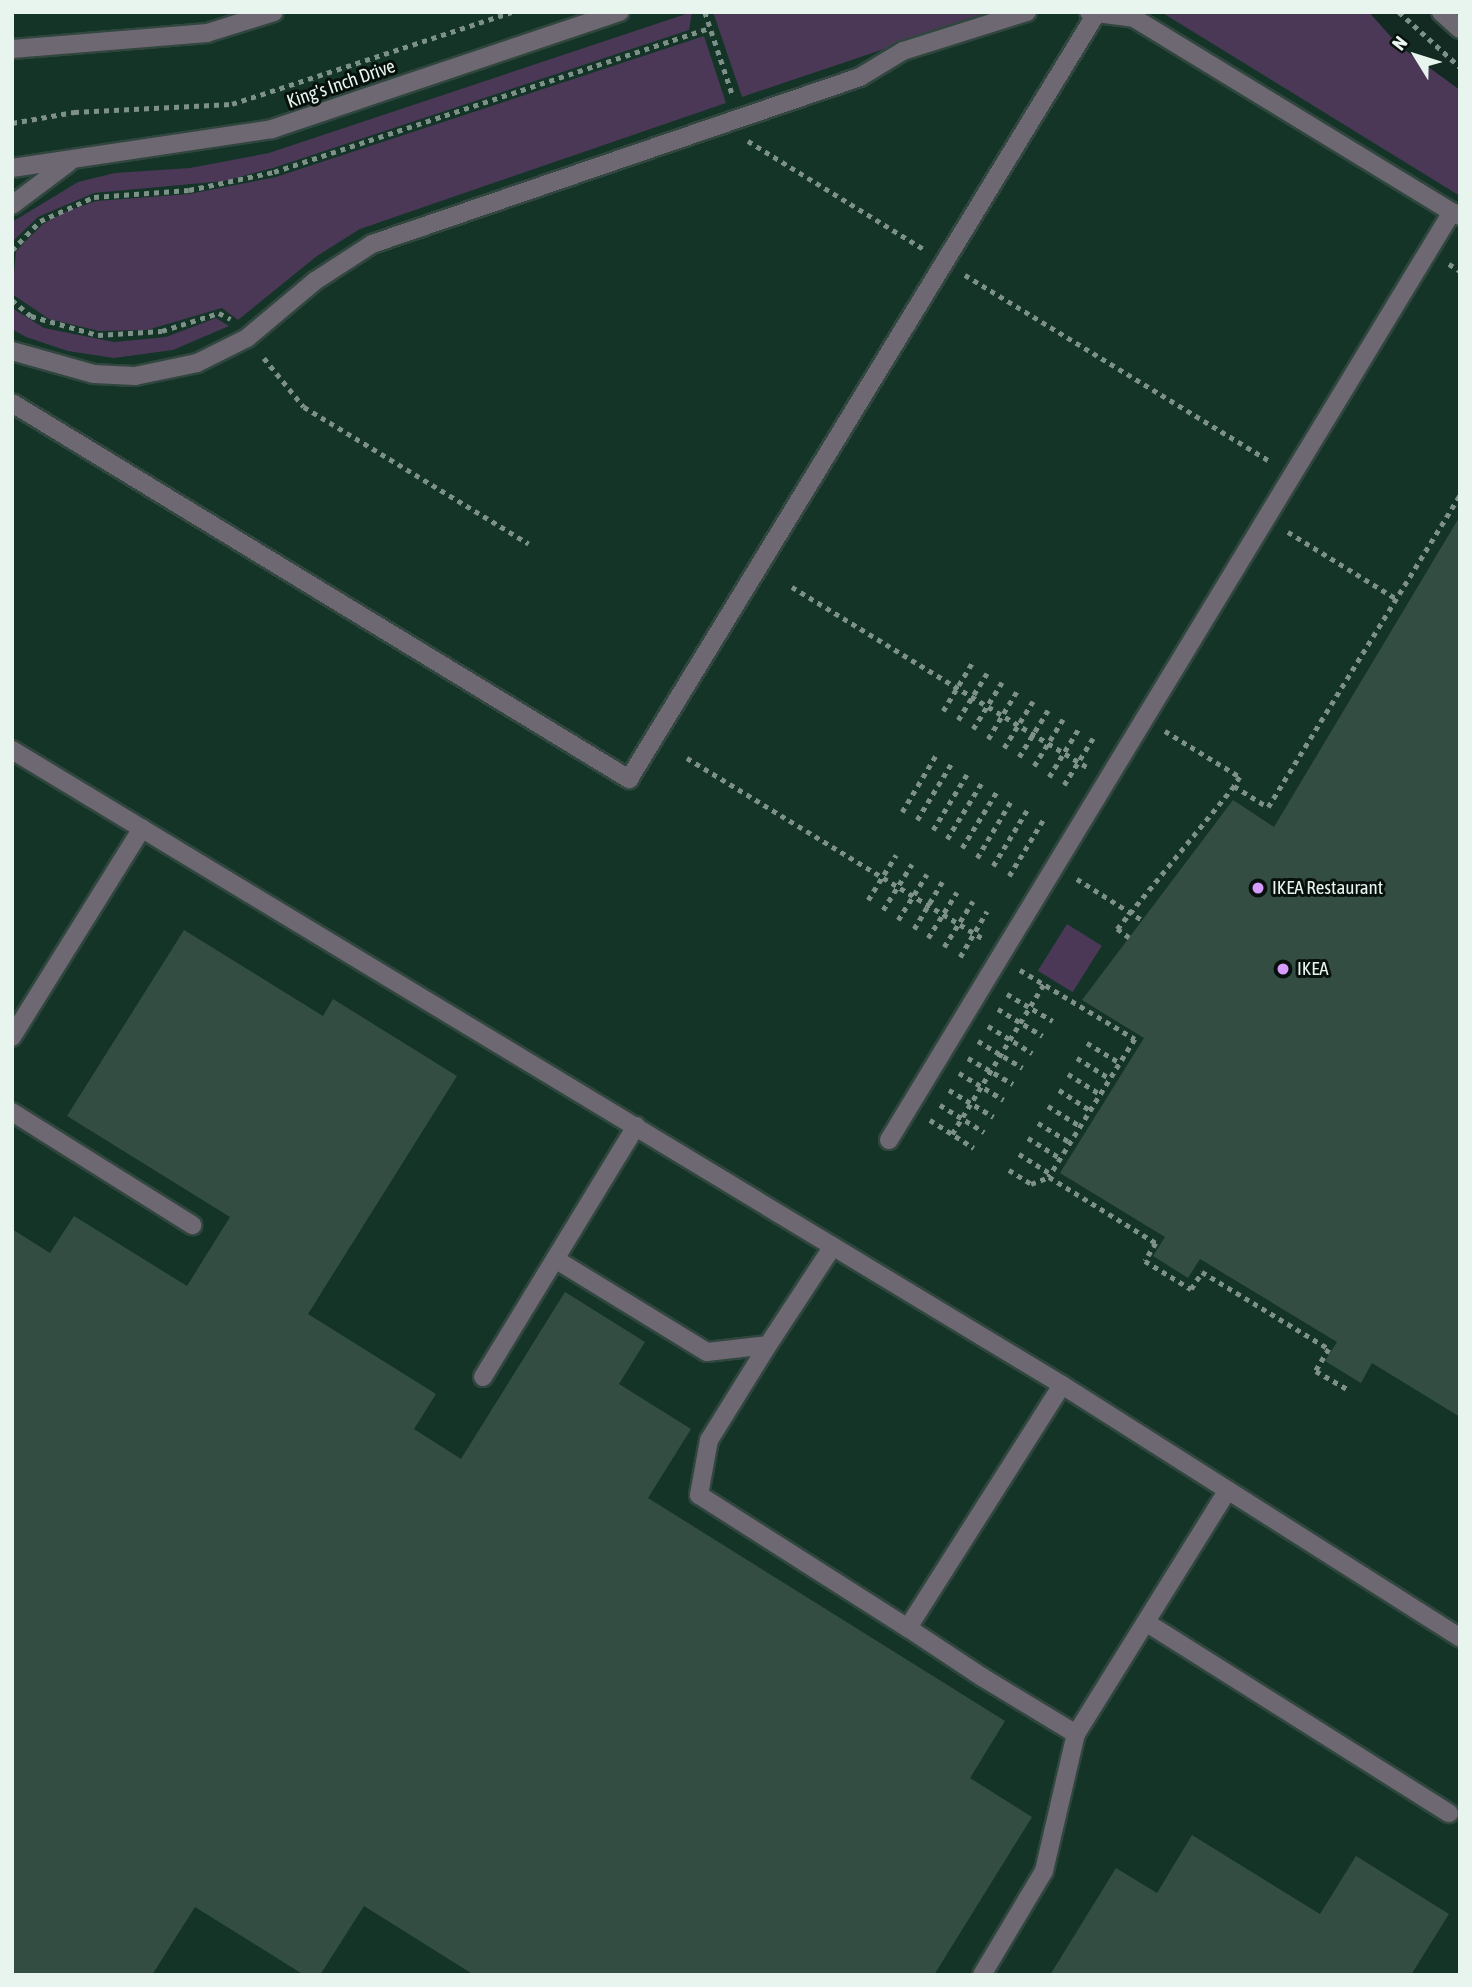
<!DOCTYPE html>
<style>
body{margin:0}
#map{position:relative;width:1472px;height:1987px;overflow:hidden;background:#122a21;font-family:"Asap Condensed",sans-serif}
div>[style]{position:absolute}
.built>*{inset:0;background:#133427}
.green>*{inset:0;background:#4a3856;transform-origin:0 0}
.building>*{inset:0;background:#344d42}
.path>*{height:4.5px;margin-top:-2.25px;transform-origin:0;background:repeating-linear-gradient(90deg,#7e9189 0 5px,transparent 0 10px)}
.roads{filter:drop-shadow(2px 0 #30463e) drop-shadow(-2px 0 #30463e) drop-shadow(0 2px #30463e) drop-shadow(0 -2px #30463e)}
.minor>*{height:18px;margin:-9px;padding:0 9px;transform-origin:9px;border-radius:9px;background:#6d6872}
.dots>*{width:19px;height:19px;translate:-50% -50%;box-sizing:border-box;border:4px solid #07100c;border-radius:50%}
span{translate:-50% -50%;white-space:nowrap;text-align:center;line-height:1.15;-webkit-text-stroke:6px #07100c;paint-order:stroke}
.street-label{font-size:19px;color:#e7f5ee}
.poi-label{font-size:19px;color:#e7f5ee}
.left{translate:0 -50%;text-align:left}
.frame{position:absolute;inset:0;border:14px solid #e7f5ee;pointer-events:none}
.north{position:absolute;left:1381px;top:21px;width:70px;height:70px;-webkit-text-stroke:5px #07100c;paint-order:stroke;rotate:308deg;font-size:19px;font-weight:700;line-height:28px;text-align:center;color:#e7f5ee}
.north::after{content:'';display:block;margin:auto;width:24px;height:32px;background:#e7f5ee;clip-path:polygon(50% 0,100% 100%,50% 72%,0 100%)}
</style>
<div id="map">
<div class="built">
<i style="clip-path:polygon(12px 12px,1217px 12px,1460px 163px,1460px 1975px,12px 1975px)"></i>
</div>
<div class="green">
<i style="clip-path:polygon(692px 12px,689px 30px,273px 168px,224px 181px,94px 193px,38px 217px,12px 242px,12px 222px,78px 182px,115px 173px,190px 168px,269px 153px)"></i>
<i style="clip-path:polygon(713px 12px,994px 12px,742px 97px)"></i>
<i style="clip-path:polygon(1161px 12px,1369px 12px,1398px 45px,1460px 90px,1460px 196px)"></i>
<i style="clip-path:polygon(704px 36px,726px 103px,360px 229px,317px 256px,238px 320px,222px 308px,147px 330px,99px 331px,49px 319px,12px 294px,16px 251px,43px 224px,65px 212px,96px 201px,189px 194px,276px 177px)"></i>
<i style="clip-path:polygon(12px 308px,44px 328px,114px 342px,166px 337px,216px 318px,229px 326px,173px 350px,114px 358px,68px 351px,26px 337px,12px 329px)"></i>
<i style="left:1067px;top:924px;width:41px;height:55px;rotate:32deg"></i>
</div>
<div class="building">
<i style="clip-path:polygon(1460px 516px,1460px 1417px,1372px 1363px,1361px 1383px,1325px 1361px,1337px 1342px,1200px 1259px,1188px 1278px,1153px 1256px,1165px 1237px,1060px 1173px,1144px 1038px,1082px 1000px,1233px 800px,1274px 827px)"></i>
<i style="clip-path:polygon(184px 930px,323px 1016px,333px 999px,457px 1076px,308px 1314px,436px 1394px,414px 1429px,461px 1459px,565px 1292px,645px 1342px,619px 1384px,691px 1429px,648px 1498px,1005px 1721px,970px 1778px,1032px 1817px,934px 1975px,474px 1975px,364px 1906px,320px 1975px,304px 1975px,195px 1907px,152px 1975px,12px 1975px,12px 1229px,50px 1253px,74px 1216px,187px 1286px,230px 1217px,67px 1116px)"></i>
<i style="clip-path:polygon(1192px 1835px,1320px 1914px,1356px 1856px,1449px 1914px,1411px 1975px,1050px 1975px,1116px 1868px,1157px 1893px)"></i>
</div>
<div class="path">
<i style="left:705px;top:12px;width:89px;rotate:71.6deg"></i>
<i style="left:1399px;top:12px;width:82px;rotate:42deg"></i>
<i style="left:12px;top:123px;width:63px;rotate:-10.1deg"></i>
<i style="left:74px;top:112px;width:158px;rotate:-2.9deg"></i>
<i style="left:232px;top:104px;width:294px;rotate:-18.2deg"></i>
<i style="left:748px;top:141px;width:208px;rotate:31.6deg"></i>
<i style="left:12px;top:250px;width:40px;rotate:-46deg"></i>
<i style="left:40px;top:221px;width:59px;rotate:-24deg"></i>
<i style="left:94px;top:197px;width:95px;rotate:-4.2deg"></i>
<i style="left:189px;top:190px;width:87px;rotate:-12deg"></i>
<i style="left:274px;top:172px;width:459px;rotate:-18.3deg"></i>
<i style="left:1449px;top:264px;width:13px;rotate:32deg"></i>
<i style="left:965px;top:275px;width:359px;rotate:31.4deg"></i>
<i style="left:12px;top:300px;width:25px;rotate:40deg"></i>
<i style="left:31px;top:316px;width:70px;rotate:15.8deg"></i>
<i style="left:98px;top:335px;width:64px;rotate:-3.6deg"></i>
<i style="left:162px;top:331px;width:60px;rotate:-17.5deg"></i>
<i style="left:219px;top:313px;width:13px;rotate:27deg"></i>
<i style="left:264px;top:358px;width:63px;rotate:50.8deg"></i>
<i style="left:304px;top:407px;width:263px;rotate:31.3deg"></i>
<i style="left:1288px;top:532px;width:128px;rotate:31.6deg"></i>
<i style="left:792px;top:587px;width:346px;rotate:31.4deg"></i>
<i style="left:943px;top:711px;width:56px;rotate:-58.9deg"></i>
<i style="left:958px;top:720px;width:55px;rotate:-58.3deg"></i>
<i style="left:973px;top:729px;width:55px;rotate:-58.3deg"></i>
<i style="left:1165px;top:731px;width:88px;rotate:31.5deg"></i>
<i style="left:1240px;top:777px;width:11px;rotate:124deg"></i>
<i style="left:988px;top:739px;width:56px;rotate:-58.9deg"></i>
<i style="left:1004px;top:748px;width:55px;rotate:-58.3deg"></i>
<i style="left:1019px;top:757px;width:55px;rotate:-58.3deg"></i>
<i style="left:687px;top:758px;width:346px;rotate:31.4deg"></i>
<i style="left:1034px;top:766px;width:55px;rotate:-58.3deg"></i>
<i style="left:1049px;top:777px;width:57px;rotate:-58.5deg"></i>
<i style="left:1064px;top:785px;width:55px;rotate:-58.3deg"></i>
<i style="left:902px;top:812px;width:66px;rotate:-59.2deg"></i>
<i style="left:917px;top:820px;width:66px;rotate:-58.7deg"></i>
<i style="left:933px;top:830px;width:66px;rotate:-58.7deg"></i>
<i style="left:947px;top:839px;width:67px;rotate:-58.4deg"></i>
<i style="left:962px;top:848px;width:67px;rotate:-58.4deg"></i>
<i style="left:977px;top:858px;width:66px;rotate:-59.2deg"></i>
<i style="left:993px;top:866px;width:66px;rotate:-58.7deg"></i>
<i style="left:1009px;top:876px;width:66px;rotate:-58.7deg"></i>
<i style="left:1077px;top:879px;width:77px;rotate:32.2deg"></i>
<i style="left:868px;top:900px;width:53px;rotate:-58.1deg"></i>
<i style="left:883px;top:910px;width:54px;rotate:-57.8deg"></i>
<i style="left:898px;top:920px;width:54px;rotate:-57.8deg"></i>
<i style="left:914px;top:929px;width:55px;rotate:-59.2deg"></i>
<i style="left:928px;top:938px;width:54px;rotate:-57.8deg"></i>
<i style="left:1129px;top:938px;width:15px;rotate:-143deg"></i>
<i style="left:1117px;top:929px;width:185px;rotate:-50.7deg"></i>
<i style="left:1234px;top:786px;width:40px;rotate:32deg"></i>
<i style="left:1268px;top:807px;width:366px;rotate:-58.4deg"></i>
<i style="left:944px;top:947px;width:54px;rotate:-57.8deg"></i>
<i style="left:960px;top:957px;width:53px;rotate:-59.6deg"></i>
<i style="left:1020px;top:970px;width:134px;rotate:31deg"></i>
<i style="left:1135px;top:1039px;width:163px;rotate:121.9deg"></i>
<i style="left:1049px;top:1177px;width:126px;rotate:31.7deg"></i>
<i style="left:1156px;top:1243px;width:21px;rotate:121deg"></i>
<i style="left:1145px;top:1261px;width:54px;rotate:31.3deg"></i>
<i style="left:1191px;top:1289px;width:20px;rotate:-57deg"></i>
<i style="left:1202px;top:1272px;width:149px;rotate:31.2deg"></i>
<i style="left:1329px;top:1349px;width:26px;rotate:121deg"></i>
<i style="left:1316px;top:1371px;width:36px;rotate:30deg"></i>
<i style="left:1007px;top:994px;width:53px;rotate:30.4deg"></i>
<i style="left:998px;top:1009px;width:52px;rotate:31deg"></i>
<i style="left:988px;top:1026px;width:52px;rotate:31.5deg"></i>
<i style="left:978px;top:1041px;width:52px;rotate:31deg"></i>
<i style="left:1087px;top:1043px;width:39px;rotate:31deg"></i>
<i style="left:968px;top:1058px;width:52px;rotate:30deg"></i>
<i style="left:1077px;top:1058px;width:39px;rotate:32deg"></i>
<i style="left:959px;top:1073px;width:52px;rotate:31deg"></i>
<i style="left:1068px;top:1074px;width:38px;rotate:32deg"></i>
<i style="left:949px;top:1090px;width:52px;rotate:31deg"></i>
<i style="left:1059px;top:1090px;width:37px;rotate:33deg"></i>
<i style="left:940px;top:1105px;width:52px;rotate:31.5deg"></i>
<i style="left:1048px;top:1106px;width:38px;rotate:32deg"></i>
<i style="left:930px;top:1120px;width:52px;rotate:32.5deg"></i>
<i style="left:1038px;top:1123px;width:37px;rotate:31deg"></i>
<i style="left:952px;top:1134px;width:176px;rotate:-58.5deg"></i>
<i style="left:1028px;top:1138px;width:39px;rotate:32deg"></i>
<i style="left:1019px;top:1154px;width:38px;rotate:32deg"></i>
<i style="left:1009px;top:1170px;width:26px;rotate:32deg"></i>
<i style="left:1031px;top:1184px;width:19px;rotate:-21deg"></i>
</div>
<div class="roads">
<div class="minor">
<i style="left:1089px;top:12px;width:45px;rotate:7.6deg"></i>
<i style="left:1134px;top:18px;width:373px;rotate:31.4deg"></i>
<i style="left:1441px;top:12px;width:25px;rotate:42deg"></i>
<i style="left:12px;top:49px;width:196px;rotate:-4.7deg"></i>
<i style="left:207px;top:33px;width:70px;rotate:-17.4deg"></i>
<i style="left:12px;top:168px;width:263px;rotate:-8.5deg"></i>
<i style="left:272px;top:129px;width:367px;rotate:-18.6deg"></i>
<i style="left:12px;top:205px;width:70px;rotate:-36.9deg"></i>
<i style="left:12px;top:351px;width:85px;rotate:15.7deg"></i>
<i style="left:94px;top:374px;width:41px;rotate:2.8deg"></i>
<i style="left:135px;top:376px;width:63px;rotate:-11.8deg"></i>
<i style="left:197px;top:363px;width:56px;rotate:-26.6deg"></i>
<i style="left:247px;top:338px;width:89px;rotate:-40deg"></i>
<i style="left:315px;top:281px;width:68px;rotate:-33deg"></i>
<i style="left:372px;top:244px;width:516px;rotate:-18.89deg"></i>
<i style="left:860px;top:77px;width:50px;rotate:-31.2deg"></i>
<i style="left:903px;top:51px;width:130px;rotate:-17.5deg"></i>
<i style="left:12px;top:403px;width:723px;rotate:31.36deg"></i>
<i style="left:629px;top:779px;width:896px;rotate:-58.6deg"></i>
<i style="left:12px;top:750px;width:1227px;rotate:31.16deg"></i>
<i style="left:1062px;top:1385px;width:472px;rotate:32.4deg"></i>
<i style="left:12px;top:1037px;width:246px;rotate:-58.1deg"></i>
<i style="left:12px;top:1112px;width:213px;rotate:32.1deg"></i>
<i style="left:889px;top:1140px;width:1085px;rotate:-58.76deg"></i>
<i style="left:1452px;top:212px;width:9px;rotate:27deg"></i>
<i style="left:555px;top:1259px;width:178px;rotate:31.5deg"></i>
<i style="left:707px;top:1352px;width:61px;rotate:-6.5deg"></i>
<i style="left:768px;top:1345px;width:118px;rotate:-56.7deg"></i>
<i style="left:768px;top:1345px;width:112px;rotate:121.8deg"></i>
<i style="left:709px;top:1440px;width:56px;rotate:100.3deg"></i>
<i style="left:699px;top:1495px;width:248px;rotate:32.5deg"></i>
<i style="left:483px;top:1377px;width:294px;rotate:-58.6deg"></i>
<i style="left:1062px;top:1385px;width:288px;rotate:122.4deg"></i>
<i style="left:908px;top:1628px;width:89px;rotate:33.5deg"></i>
<i style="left:982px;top:1677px;width:110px;rotate:31.2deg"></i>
<i style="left:1076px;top:1734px;width:287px;rotate:-58.1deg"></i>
<i style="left:1147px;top:1623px;width:357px;rotate:32.2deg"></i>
<i style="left:982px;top:1975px;width:121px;rotate:-59.2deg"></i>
<i style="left:1044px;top:1871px;width:141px;rotate:-76.9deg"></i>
</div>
</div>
<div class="dots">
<i style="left:1258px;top:888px;background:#d59cfb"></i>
<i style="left:1283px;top:969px;background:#d59cfb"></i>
</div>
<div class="street-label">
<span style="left:341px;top:84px;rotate:-19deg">King's Inch Drive</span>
</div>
<div class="poi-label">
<span class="left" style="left:1272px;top:888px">IKEA Restaurant</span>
<span class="left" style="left:1297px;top:969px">IKEA</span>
</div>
<div class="frame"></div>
<div class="north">N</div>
</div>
